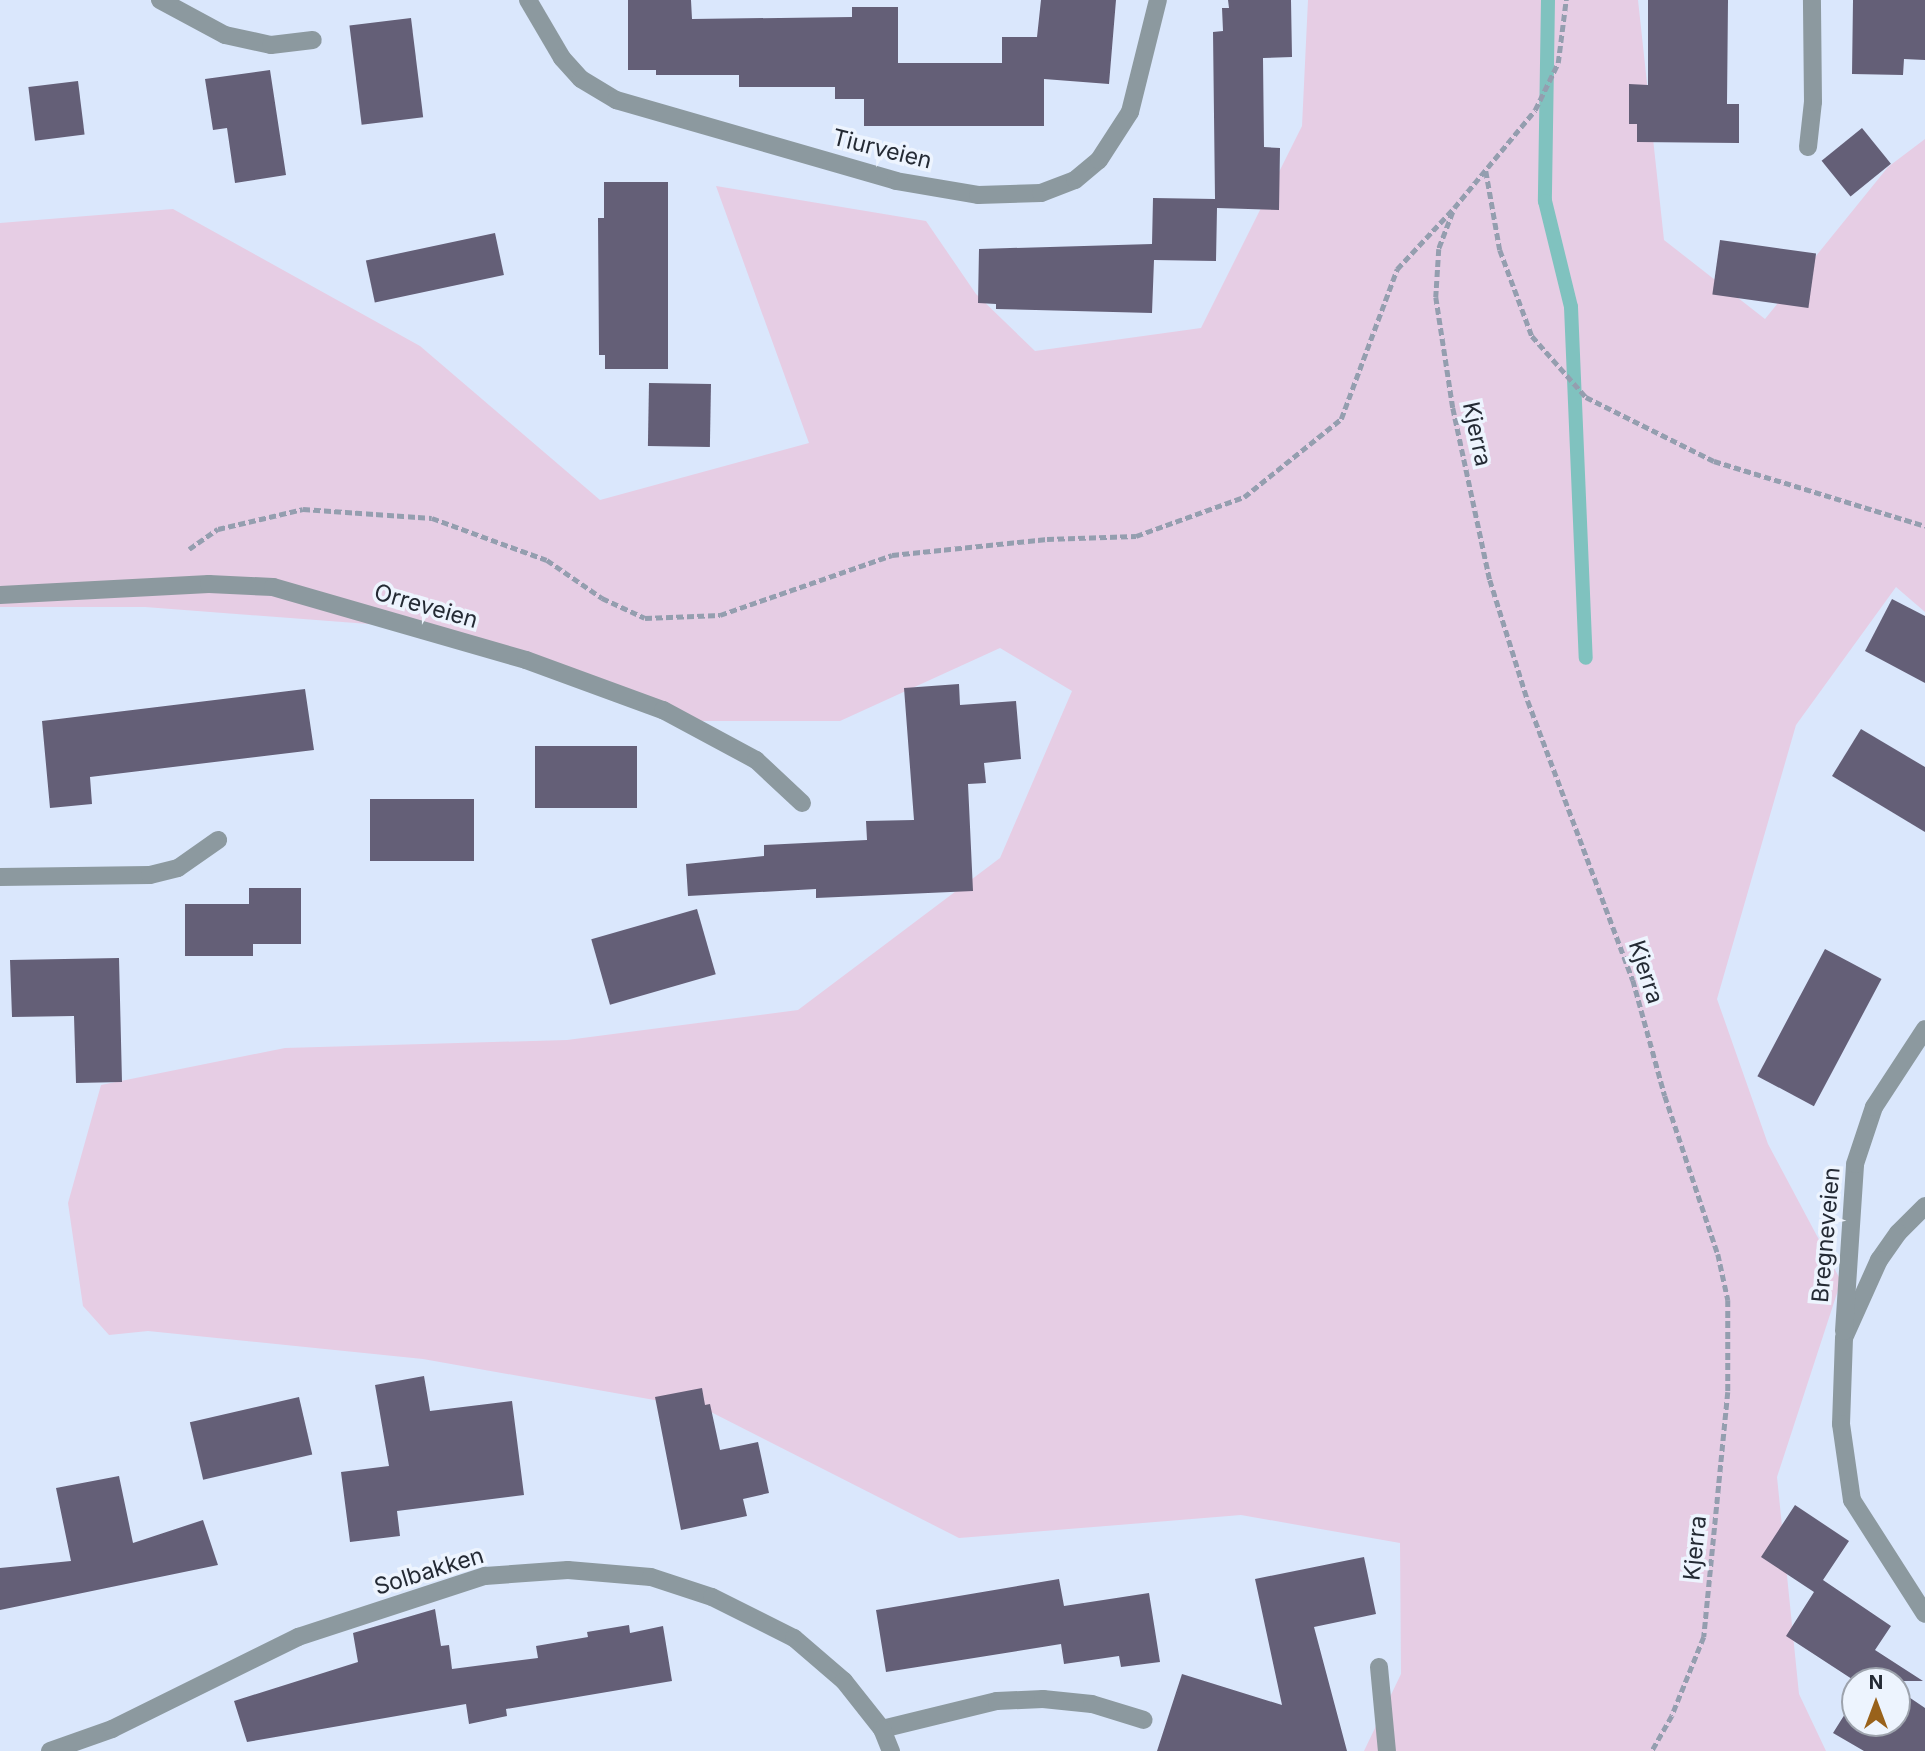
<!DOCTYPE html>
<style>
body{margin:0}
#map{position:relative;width:1925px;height:1751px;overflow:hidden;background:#dae7fc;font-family:Inter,sans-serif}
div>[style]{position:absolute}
.green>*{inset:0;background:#e6cde4}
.stream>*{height:14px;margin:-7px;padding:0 7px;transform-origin:7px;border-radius:7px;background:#80c2bf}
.building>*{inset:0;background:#645f77;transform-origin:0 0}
.path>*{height:4.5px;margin-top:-2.25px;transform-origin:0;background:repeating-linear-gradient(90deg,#949eaf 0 7px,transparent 0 10.5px)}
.lane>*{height:18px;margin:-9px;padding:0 9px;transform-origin:9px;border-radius:9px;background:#8c999f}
.street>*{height:18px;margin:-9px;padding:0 9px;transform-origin:9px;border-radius:9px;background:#8c999f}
span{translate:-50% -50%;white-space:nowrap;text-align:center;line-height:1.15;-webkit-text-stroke:7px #edf4fe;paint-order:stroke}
.street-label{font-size:23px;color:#242a34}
.north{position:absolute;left:1841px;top:1667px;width:70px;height:70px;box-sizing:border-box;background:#edf4fe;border:2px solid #9da3ad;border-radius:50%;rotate:0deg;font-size:19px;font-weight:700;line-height:28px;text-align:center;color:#242a34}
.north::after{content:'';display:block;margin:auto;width:24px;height:32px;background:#99621b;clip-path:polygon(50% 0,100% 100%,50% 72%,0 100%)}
</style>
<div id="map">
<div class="green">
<i style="clip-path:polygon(1308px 0,1638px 0,1664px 240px,1765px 319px,1888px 167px,1925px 139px,1925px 612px,1896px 587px,1796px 725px,1717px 999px,1768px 1144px,1841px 1281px,1777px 1477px,1799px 1694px,1826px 1751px,1364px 1751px,1401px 1674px,1400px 1543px,1241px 1515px,959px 1538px,705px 1409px,423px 1359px,148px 1331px,109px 1335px,83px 1306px,68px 1203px,101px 1085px,285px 1048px,567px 1040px,798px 1010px,1000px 858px,1072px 691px,1000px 648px,840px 721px,689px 721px,421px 628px,145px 607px,0 607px,0 223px,173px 209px,420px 346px,600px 500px,809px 443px,716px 186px,926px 221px,976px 294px,1035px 351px,1201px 328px,1302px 126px)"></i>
</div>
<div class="stream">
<i style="left:1548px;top:0;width:201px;rotate:90.9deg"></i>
<i style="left:1545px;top:201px;width:109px;rotate:76.2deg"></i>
<i style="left:1571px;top:307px;width:351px;rotate:87.6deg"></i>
</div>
<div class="building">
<i style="clip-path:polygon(628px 0,691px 0,692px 19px,852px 17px,852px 7px,898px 7px,898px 63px,1002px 63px,1002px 37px,1037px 37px,1041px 0,1116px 0,1109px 84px,1044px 79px,1044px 126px,864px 126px,864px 99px,835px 99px,835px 87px,739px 87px,739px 75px,656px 75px,656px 70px,628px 70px)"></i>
<i style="clip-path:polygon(1228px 0,1291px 0,1292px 57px,1263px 58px,1264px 147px,1280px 148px,1279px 210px,1217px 208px,1216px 261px,1154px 260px,1152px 313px,996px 309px,996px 304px,978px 303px,979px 249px,1152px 244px,1153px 198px,1215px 199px,1213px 32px,1223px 31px,1222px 8px,1229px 8px)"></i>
<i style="clip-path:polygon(1648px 0,1728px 0,1727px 104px,1739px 104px,1739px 143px,1637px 142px,1637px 124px,1629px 124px,1629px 84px,1648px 85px)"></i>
<i style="clip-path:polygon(1853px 0,1925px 0,1925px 60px,1904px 59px,1903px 75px,1852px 74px)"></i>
<i style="left:411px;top:18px;width:100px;height:62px;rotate:83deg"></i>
<i style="clip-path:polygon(270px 70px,286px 175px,235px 183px,227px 128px,213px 130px,205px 79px)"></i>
<i style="left:78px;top:81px;width:54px;height:50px;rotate:83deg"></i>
<i style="left:1862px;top:128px;width:46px;height:52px;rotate:51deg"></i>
<i style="clip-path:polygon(604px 182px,668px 182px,668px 369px,605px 369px,605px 355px,599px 355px,598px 218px,604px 218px)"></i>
<i style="left:495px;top:233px;width:43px;height:132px;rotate:78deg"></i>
<i style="left:1720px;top:240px;width:97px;height:55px;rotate:8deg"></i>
<i style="left:649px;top:383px;width:62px;height:63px;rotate:1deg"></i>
<i style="clip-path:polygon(1892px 599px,1925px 616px,1925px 683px,1865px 651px)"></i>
<i style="clip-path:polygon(959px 684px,960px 705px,1016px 701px,1021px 759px,984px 763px,986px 783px,968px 784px,973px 891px,816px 898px,816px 889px,688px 896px,686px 864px,764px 856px,764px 845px,867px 840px,866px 821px,914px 820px,904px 688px)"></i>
<i style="clip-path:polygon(305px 689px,314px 750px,90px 777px,92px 804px,50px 808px,42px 721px)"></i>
<i style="clip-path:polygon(1861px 729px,1925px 767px,1925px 832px,1832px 776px)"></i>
<i style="left:535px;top:746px;width:102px;height:62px"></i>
<i style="left:474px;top:799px;width:62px;height:104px;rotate:90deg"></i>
<i style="clip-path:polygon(249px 888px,301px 888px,301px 944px,253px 944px,253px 956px,185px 956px,185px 904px,249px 904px)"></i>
<i style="left:697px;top:909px;width:68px;height:110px;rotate:74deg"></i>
<i style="left:1825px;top:949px;width:64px;height:144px;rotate:28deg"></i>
<i style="clip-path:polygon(119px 958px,122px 1082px,76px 1083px,74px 1016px,12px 1017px,10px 960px)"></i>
<i style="clip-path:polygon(424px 1376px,430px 1411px,512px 1401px,524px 1495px,397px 1511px,400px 1536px,350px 1542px,341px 1472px,389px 1466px,375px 1385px)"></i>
<i style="clip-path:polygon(702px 1388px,705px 1405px,710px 1404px,720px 1450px,758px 1442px,769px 1493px,743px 1499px,747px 1516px,681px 1530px,655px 1397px)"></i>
<i style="left:299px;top:1397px;width:59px;height:112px;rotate:77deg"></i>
<i style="clip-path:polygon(119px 1476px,133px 1543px,203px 1520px,218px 1565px,0 1610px,0 1568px,71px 1561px,56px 1488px)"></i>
<i style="clip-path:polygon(1795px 1505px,1849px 1541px,1823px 1580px,1891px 1626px,1875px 1650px,1923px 1681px,1855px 1681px,1786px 1636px,1814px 1592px,1761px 1557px)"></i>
<i style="clip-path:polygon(1364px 1557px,1376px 1614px,1314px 1627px,1347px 1751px,1157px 1751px,1182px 1674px,1282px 1705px,1255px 1579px)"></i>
<i style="clip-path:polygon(1059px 1579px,1064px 1606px,1149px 1593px,1160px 1662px,1121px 1667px,1119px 1656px,1064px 1664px,1061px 1644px,886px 1672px,876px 1610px)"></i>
<i style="clip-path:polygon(435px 1609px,441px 1646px,449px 1645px,452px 1669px,538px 1658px,536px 1646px,588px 1637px,587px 1632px,629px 1625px,630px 1633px,663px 1626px,672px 1681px,506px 1709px,507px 1716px,469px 1724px,466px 1704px,247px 1742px,234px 1701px,358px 1662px,353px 1633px)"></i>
<i style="clip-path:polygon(1897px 1689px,1925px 1708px,1925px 1751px,1864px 1751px,1833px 1733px,1855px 1698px,1855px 1723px,1897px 1723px)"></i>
</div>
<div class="path">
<i style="left:1486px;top:171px;width:80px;rotate:80deg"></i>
<i style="left:1500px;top:250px;width:92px;rotate:69.6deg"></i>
<i style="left:1532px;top:336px;width:81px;rotate:48.5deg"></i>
<i style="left:1586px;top:397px;width:143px;rotate:26.6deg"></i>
<i style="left:1714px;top:461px;width:221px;rotate:17.1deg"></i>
<i style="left:1453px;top:212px;width:40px;rotate:111deg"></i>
<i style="left:1439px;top:249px;width:48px;rotate:93.6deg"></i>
<i style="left:1436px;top:297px;width:112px;rotate:81.3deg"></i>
<i style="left:1453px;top:408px;width:176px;rotate:77.9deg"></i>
<i style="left:1490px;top:580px;width:127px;rotate:72.6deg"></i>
<i style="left:1528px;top:701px;width:298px;rotate:69.4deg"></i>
<i style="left:1633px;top:980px;width:120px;rotate:74.6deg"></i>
<i style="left:1665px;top:1096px;width:167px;rotate:71.5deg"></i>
<i style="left:1718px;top:1254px;width:47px;rotate:77.7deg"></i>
<i style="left:1728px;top:1300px;width:92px;rotate:90deg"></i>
<i style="left:1728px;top:1392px;width:246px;rotate:95.6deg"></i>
<i style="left:1704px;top:1637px;width:85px;rotate:112.1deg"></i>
<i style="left:1672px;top:1716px;width:40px;rotate:119.7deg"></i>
<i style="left:189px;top:549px;width:35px;rotate:-35deg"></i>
<i style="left:218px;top:529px;width:87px;rotate:-13.2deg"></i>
<i style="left:303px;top:509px;width:129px;rotate:4deg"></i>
<i style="left:432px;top:518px;width:122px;rotate:20.1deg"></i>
<i style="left:547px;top:560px;width:67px;rotate:34.6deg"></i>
<i style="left:602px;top:598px;width:47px;rotate:24.9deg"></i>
<i style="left:645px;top:618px;width:75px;rotate:-2.3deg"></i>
<i style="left:720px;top:615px;width:182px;rotate:-19.2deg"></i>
<i style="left:892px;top:555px;width:156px;rotate:-5.9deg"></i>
<i style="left:1047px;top:539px;width:89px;rotate:-1.9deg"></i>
<i style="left:1136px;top:536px;width:115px;rotate:-19.9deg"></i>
<i style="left:1244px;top:497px;width:124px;rotate:-38.8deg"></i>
<i style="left:1341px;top:419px;width:160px;rotate:-69.5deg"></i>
<i style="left:1397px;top:269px;width:83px;rotate:-46.9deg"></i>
<i style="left:1454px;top:208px;width:127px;rotate:-50.4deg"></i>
<i style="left:1535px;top:110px;width:52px;rotate:-63.9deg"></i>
<i style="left:1558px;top:63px;width:64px;rotate:-82.8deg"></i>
</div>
<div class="lane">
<i style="left:882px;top:1729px;width:118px;rotate:-13.7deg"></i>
<i style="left:997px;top:1701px;width:46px;rotate:-2.5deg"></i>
<i style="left:1043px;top:1699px;width:49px;rotate:5.8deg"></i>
<i style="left:1092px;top:1704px;width:54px;rotate:17.1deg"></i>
</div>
<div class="street">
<i style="left:160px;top:0;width:74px;rotate:28.3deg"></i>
<i style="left:225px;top:35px;width:47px;rotate:12.3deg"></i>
<i style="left:271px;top:45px;width:42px;rotate:-6.8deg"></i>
<i style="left:528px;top:0;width:67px;rotate:59.6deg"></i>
<i style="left:562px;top:58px;width:28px;rotate:48deg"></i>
<i style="left:581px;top:79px;width:41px;rotate:31deg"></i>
<i style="left:616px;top:100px;width:291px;rotate:16.1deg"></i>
<i style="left:896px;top:181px;width:83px;rotate:9.7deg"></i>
<i style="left:978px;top:195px;width:63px;rotate:-1.8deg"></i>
<i style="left:1041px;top:193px;width:36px;rotate:-21deg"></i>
<i style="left:1075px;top:180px;width:31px;rotate:-40deg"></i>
<i style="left:1099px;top:160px;width:57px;rotate:-57.1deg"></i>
<i style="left:1130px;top:112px;width:115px;rotate:-76deg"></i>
<i style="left:1808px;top:147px;width:45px;rotate:-83.7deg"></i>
<i style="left:1813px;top:102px;width:102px;rotate:-90.6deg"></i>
<i style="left:0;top:595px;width:209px;rotate:-3deg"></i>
<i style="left:209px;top:584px;width:64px;rotate:2.7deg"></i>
<i style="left:273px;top:587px;width:263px;rotate:16.1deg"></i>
<i style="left:526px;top:660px;width:146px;rotate:20.1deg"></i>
<i style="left:663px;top:710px;width:106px;rotate:28.3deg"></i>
<i style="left:756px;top:760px;width:63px;rotate:43.1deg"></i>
<i style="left:0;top:877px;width:150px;rotate:-0.8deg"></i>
<i style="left:150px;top:875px;width:29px;rotate:-14deg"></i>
<i style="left:178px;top:868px;width:49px;rotate:-35deg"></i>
<i style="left:1925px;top:1206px;width:38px;rotate:135deg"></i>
<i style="left:1898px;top:1233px;width:33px;rotate:125deg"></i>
<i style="left:1879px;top:1260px;width:85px;rotate:114.2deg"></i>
<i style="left:1844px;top:1338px;width:86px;rotate:92deg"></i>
<i style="left:1841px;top:1424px;width:77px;rotate:81.8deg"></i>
<i style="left:1852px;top:1500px;width:135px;rotate:57.4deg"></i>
<i style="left:1844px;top:1331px;width:167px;rotate:-86.2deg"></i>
<i style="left:1855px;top:1164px;width:60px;rotate:-71.6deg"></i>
<i style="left:1874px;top:1107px;width:93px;rotate:-56.8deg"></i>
<i style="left:1379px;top:1667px;width:84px;rotate:84.6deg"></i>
<i style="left:50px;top:1751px;width:66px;rotate:-19.5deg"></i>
<i style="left:112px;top:1729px;width:208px;rotate:-26.3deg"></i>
<i style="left:298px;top:1637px;width:197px;rotate:-18.1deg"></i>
<i style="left:485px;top:1576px;width:83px;rotate:-4.1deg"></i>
<i style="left:568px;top:1570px;width:83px;rotate:4.8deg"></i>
<i style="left:651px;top:1577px;width:64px;rotate:18.2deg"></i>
<i style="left:712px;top:1597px;width:92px;rotate:26.6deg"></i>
<i style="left:794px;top:1638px;width:66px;rotate:40.7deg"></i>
<i style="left:844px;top:1681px;width:61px;rotate:51.6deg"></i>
<i style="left:882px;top:1729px;width:24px;rotate:68deg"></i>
</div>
<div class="street-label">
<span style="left:882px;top:149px;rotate:14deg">Tiurveien</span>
<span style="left:1477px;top:434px;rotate:78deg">Kjerra</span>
<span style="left:426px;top:606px;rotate:16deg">Orreveien</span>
<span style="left:1646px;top:972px;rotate:72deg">Kjerra</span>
<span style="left:1826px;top:1235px;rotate:-85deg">Bregneveien</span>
<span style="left:1695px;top:1548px;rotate:-84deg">Kjerra</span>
<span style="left:429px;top:1571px;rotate:-17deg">Solbakken</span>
</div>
<div class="north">N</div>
</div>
